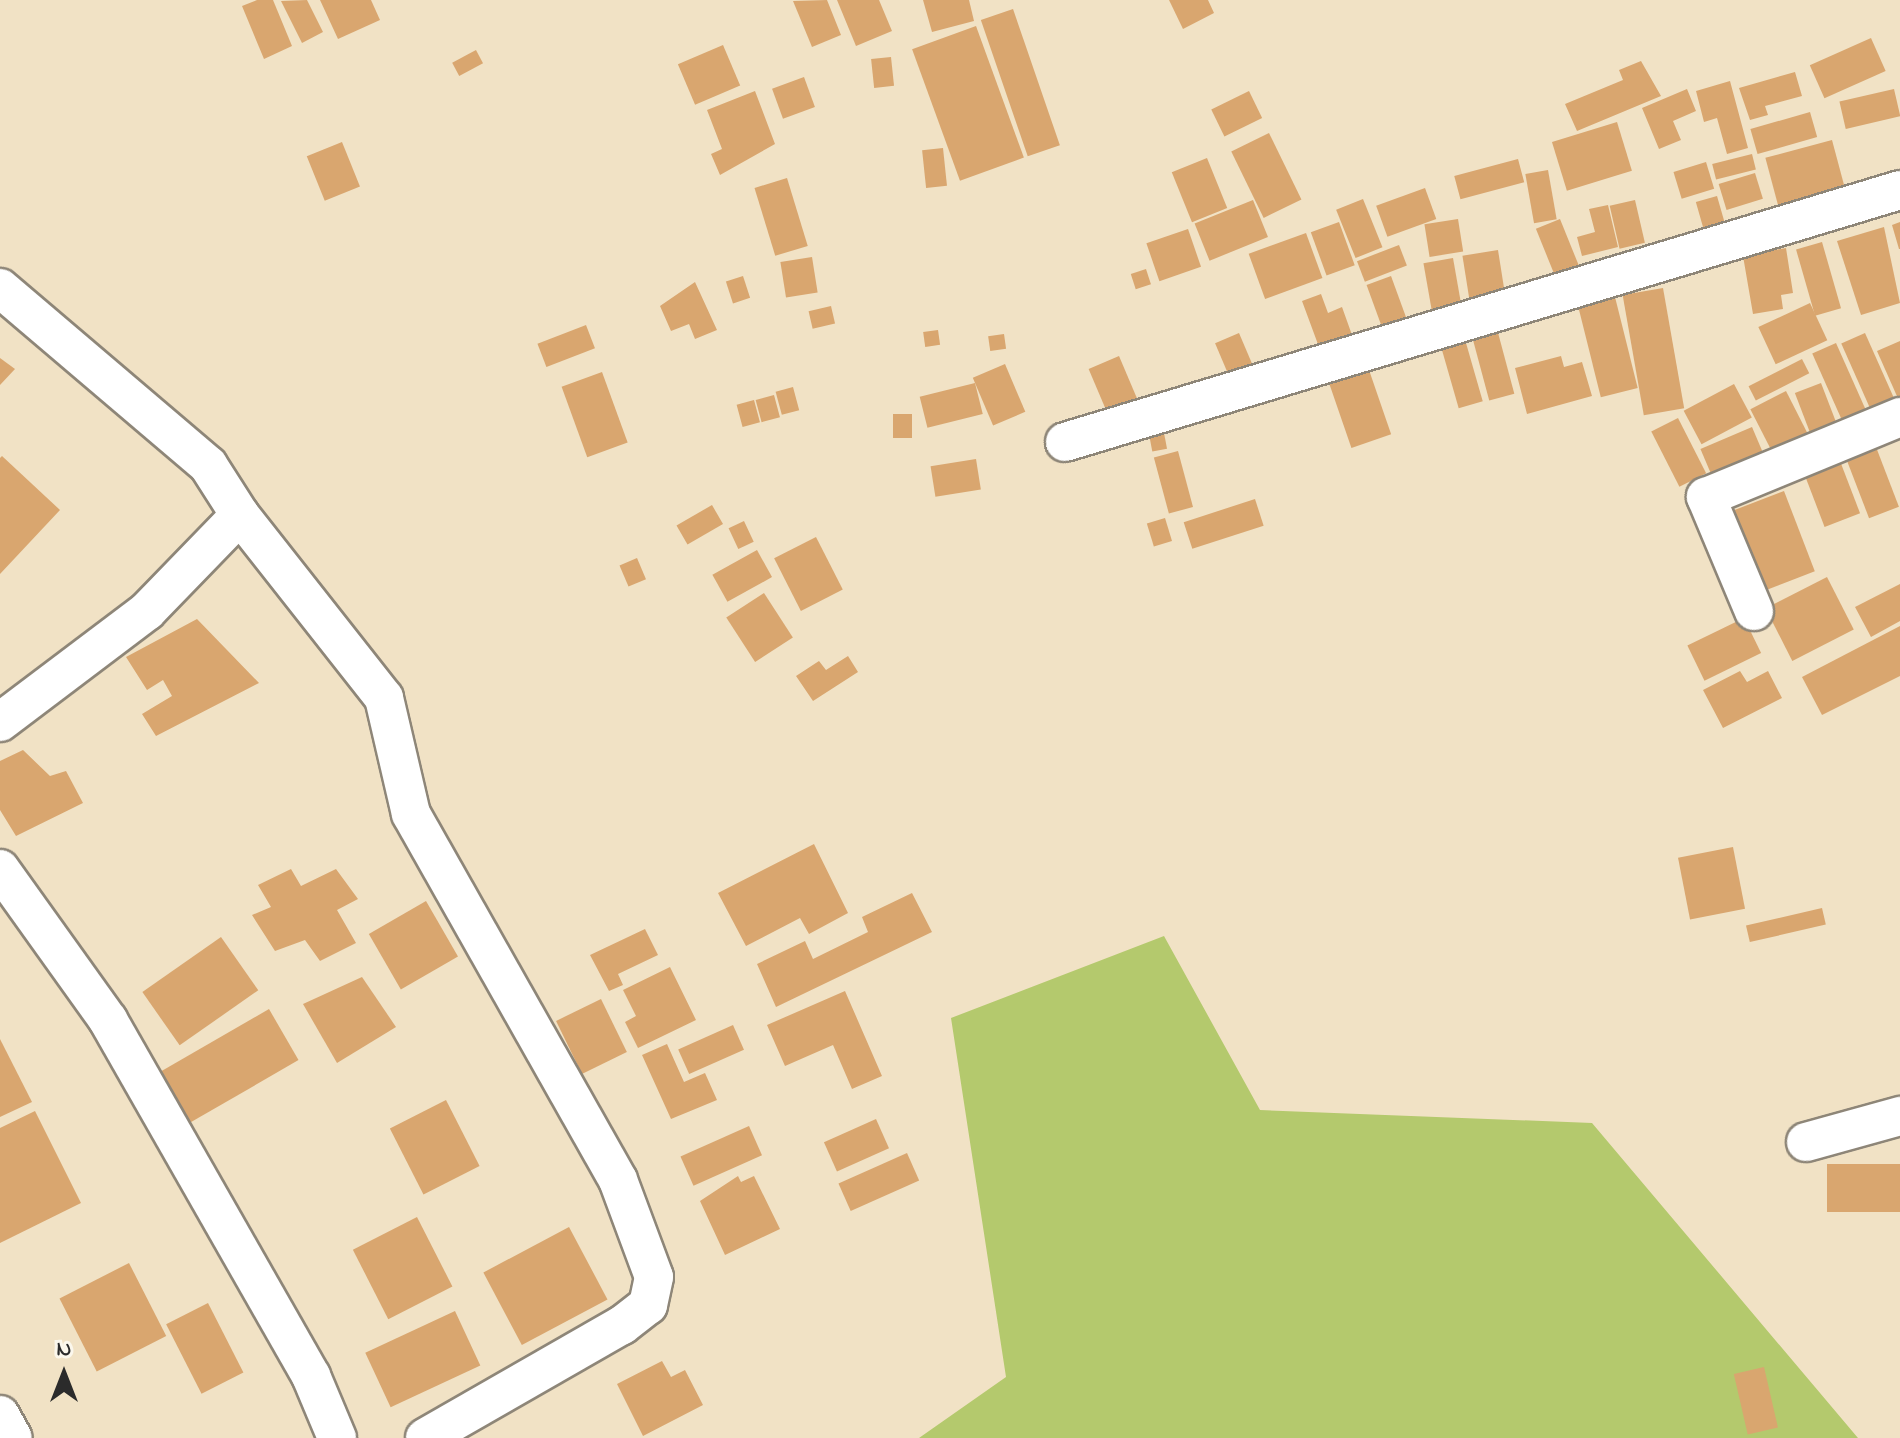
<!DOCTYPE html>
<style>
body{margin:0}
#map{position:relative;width:1900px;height:1438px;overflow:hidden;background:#f1e2c5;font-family:"Indie Flower",sans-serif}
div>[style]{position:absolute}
.green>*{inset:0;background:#b4c96d}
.building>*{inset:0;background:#d9a66f;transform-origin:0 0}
.roads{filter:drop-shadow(2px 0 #8e8678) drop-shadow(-2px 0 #8e8678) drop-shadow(0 2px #8e8678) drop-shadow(0 -2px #8e8678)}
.minor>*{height:38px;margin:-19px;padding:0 19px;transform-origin:19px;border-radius:19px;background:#fff}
span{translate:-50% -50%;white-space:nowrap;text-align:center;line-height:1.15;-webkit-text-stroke:6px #fbf7ec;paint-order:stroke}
.north{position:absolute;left:24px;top:1334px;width:80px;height:80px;-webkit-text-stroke:6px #fbf7ec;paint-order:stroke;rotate:0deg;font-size:22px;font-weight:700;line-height:32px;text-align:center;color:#2b2b2b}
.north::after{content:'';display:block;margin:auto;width:28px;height:36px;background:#2b2b2b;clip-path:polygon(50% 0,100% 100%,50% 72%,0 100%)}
</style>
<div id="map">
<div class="green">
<i style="clip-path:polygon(1164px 936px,1260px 1110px,1592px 1123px,1858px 1438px,919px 1438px,1006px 1377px,951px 1018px)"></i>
</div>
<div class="building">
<i style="clip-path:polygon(257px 0,273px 0,292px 46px,264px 59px,242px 6px)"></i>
<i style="clip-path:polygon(307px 0,323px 32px,302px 43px,281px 1px)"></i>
<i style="clip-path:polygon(320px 0,371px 0,380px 20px,338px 39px)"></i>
<i style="clip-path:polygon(827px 0,841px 35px,812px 47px,793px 1px)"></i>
<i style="clip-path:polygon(837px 0,879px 0,892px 31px,856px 46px)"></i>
<i style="clip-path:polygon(923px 0,969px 0,974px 21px,932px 32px)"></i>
<i style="clip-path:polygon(1169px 0,1208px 0,1214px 13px,1183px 29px)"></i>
<i style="left:1013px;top:9px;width:144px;height:34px;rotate:71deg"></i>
<i style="left:976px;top:26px;width:140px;height:68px;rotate:70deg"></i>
<i style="left:1871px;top:38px;width:36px;height:67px;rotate:66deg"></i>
<i style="left:723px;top:45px;width:44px;height:49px;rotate:67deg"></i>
<i style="left:476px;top:50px;width:15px;height:27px;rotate:62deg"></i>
<i style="left:891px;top:57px;width:29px;height:20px;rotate:84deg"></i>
<i style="clip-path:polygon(1641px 61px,1661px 96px,1577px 131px,1565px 104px,1623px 80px,1619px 70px)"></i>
<i style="clip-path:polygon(1795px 72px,1802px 96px,1765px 106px,1768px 115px,1750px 120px,1739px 88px)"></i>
<i style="left:804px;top:77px;width:32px;height:34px;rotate:70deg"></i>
<i style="clip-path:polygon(1730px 81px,1748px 148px,1727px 154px,1717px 118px,1704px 122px,1696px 91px)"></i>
<i style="clip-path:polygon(1687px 89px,1696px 111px,1673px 121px,1681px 140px,1659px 149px,1642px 108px)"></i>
<i style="left:1894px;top:89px;width:28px;height:56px;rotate:77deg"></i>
<i style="clip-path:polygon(755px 91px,775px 144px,720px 175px,711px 154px,722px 149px,707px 110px)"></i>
<i style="left:1249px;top:91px;width:30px;height:42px;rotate:64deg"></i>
<i style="left:1810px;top:112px;width:26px;height:62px;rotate:74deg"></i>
<i style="left:1617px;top:122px;width:51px;height:68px;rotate:73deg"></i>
<i style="left:1269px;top:133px;width:74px;height:42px;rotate:64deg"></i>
<i style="left:1832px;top:140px;width:54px;height:69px;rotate:75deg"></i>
<i style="left:342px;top:142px;width:48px;height:38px;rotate:68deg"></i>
<i style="left:943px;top:148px;width:38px;height:21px;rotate:84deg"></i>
<i style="left:1752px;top:154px;width:16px;height:41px;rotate:76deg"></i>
<i style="left:1207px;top:158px;width:54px;height:38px;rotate:68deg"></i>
<i style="left:1518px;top:159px;width:24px;height:66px;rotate:75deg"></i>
<i style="left:1706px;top:162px;width:28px;height:34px;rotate:73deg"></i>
<i style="left:1548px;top:170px;width:50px;height:23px;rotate:80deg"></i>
<i style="left:1755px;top:173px;width:27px;height:38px;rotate:73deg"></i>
<i style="left:787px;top:178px;width:71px;height:34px;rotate:73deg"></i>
<i style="left:1425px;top:188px;width:33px;height:52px;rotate:70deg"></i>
<i style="left:1717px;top:196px;width:36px;height:22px;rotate:74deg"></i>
<i style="left:1363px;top:199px;width:52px;height:29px;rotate:68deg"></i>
<i style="left:1253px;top:200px;width:40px;height:63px;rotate:68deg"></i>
<i style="left:1635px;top:200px;width:44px;height:26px;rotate:77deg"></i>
<i style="clip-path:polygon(1608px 205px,1618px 247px,1582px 256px,1577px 237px,1595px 232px,1589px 209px)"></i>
<i style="left:1458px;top:219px;width:33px;height:34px;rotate:81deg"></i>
<i style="left:1560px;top:219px;width:54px;height:26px;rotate:68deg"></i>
<i style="left:1339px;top:222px;width:46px;height:30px;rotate:70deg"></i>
<i style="clip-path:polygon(1900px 222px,1900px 249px,1899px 249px,1892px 225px)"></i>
<i style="clip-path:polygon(1884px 227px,1900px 303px,1861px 315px,1837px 241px)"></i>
<i style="left:1188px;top:229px;width:40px;height:44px;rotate:71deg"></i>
<i style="left:1306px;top:233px;width:48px;height:61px;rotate:70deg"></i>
<i style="left:1822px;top:242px;width:69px;height:27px;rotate:74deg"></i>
<i style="left:1399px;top:245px;width:22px;height:45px;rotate:69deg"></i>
<i style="clip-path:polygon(1786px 248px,1793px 293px,1781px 295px,1783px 309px,1753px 314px,1743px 256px)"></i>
<i style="left:1498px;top:250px;width:44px;height:36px;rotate:81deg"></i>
<i style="left:812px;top:257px;width:36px;height:32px;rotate:81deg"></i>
<i style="left:1453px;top:258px;width:54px;height:30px;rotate:80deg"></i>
<i style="left:1146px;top:269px;width:16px;height:16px;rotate:72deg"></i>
<i style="left:743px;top:276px;width:23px;height:18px;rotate:72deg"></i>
<i style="left:1391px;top:276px;width:48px;height:26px;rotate:70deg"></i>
<i style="clip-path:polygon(695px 282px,717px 330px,695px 339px,689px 324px,671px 331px,660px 306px)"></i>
<i style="left:1663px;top:288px;width:122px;height:41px;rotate:80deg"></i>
<i style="left:1614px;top:293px;width:98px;height:38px;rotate:76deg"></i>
<i style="clip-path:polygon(1321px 294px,1328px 313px,1342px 307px,1352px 335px,1319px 347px,1302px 301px)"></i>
<i style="left:1810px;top:303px;width:41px;height:57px;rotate:65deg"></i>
<i style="left:831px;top:306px;width:18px;height:23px;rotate:77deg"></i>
<i style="left:586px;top:325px;width:25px;height:52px;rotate:69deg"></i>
<i style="left:1497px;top:329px;width:67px;height:26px;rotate:75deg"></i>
<i style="left:938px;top:330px;width:15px;height:15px;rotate:82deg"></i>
<i style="left:1239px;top:333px;width:34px;height:26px;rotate:67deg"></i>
<i style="left:1865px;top:333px;width:82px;height:26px;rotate:66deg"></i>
<i style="left:1004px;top:334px;width:15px;height:16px;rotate:82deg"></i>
<i style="left:1464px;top:336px;width:68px;height:25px;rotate:74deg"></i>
<i style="clip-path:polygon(1900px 341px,1900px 403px,1877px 351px)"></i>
<i style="left:1836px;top:343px;width:84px;height:26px;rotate:66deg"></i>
<i style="left:1119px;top:356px;width:50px;height:33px;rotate:67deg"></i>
<i style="clip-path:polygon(1561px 356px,1564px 367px,1582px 362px,1592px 396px,1527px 414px,1515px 368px)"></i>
<i style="clip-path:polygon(0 358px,15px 369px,0 385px)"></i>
<i style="left:1802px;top:359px;width:16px;height:60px;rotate:63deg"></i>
<i style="left:1005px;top:364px;width:52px;height:35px;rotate:67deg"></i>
<i style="left:1369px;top:370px;width:68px;height:42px;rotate:71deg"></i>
<i style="left:602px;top:372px;width:75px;height:43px;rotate:70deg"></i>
<i style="left:975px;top:383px;width:32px;height:57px;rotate:76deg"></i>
<i style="left:1821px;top:383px;width:51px;height:28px;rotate:69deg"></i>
<i style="left:1734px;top:384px;width:38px;height:57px;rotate:62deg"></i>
<i style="left:793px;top:387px;width:24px;height:18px;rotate:75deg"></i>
<i style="left:1786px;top:391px;width:63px;height:40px;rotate:63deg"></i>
<i style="left:774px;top:395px;width:23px;height:19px;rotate:75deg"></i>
<i style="left:754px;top:400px;width:23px;height:18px;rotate:75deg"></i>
<i style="left:912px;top:414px;width:24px;height:19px;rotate:90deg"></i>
<i style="left:1678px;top:418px;width:62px;height:30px;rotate:63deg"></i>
<i style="left:1752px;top:427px;width:40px;height:56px;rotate:67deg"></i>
<i style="left:1164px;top:433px;width:16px;height:15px;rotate:79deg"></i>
<i style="left:1876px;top:447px;width:64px;height:32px;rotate:69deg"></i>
<i style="left:1178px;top:451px;width:58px;height:25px;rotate:75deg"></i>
<i style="clip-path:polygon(2px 456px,60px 510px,0 574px,0 458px)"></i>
<i style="left:976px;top:459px;width:31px;height:46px;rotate:81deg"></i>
<i style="left:1840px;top:461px;width:56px;height:38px;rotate:69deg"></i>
<i style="left:1784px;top:491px;width:86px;height:61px;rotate:69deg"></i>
<i style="left:1255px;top:499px;width:28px;height:75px;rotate:72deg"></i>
<i style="left:712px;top:505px;width:22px;height:41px;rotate:60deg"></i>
<i style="left:1165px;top:518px;width:24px;height:19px;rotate:73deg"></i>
<i style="left:744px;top:521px;width:23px;height:17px;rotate:65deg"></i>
<i style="left:816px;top:537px;width:59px;height:47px;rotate:63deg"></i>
<i style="left:757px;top:550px;width:31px;height:51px;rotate:61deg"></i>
<i style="left:637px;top:558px;width:23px;height:19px;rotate:67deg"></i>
<i style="left:1827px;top:577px;width:59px;height:69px;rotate:63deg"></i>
<i style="clip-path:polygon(1900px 584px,1900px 621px,1871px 637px,1855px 607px)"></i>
<i style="left:764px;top:593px;width:53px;height:45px;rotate:57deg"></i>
<i style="left:1744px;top:618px;width:39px;height:63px;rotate:64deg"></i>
<i style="clip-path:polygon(197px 619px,259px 683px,156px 736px,142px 714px,172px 696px,163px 680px,147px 690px,126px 657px)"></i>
<i style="clip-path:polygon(1900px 626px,1900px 676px,1822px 715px,1802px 677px)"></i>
<i style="clip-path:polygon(848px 656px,858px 672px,813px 701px,796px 676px,819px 661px,826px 670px)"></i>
<i style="clip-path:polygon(1740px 671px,1747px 682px,1768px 671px,1782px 698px,1723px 728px,1703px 690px)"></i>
<i style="clip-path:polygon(23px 750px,50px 776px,66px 771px,83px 803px,16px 836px,0 810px,0 761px)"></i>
<i style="clip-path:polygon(814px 844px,848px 913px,809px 934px,800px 918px,746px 946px,718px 893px)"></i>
<i style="left:1733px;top:847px;width:63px;height:56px;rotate:79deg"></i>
<i style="clip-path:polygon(291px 869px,301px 886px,336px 869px,358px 899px,337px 910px,356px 943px,320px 961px,305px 940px,275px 951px,252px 915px,271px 907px,258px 885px)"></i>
<i style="clip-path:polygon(912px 893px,932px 932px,776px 1007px,757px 964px,805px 941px,813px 959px,868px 932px,862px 917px)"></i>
<i style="left:426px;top:901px;width:64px;height:66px;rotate:60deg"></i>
<i style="left:1822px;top:908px;width:17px;height:78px;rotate:77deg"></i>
<i style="clip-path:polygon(645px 929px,658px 955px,618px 974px,623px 985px,609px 991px,590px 955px)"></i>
<i style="left:221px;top:937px;width:65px;height:96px;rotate:55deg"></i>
<i style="clip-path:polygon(670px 967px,696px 1020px,638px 1048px,625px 1022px,636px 1016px,623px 990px)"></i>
<i style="clip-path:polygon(362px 977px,396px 1027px,337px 1063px,303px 1004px)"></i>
<i style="clip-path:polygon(845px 991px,882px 1076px,852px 1089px,833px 1045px,785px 1066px,767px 1025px)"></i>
<i style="left:601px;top:999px;width:59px;height:50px;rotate:64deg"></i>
<i style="left:269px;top:1009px;width:59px;height:128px;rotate:60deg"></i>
<i style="left:733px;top:1025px;width:27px;height:60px;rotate:66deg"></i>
<i style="clip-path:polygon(0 1039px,32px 1102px,0 1117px)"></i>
<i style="clip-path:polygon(667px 1044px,684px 1082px,705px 1073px,717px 1100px,671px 1119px,642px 1055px)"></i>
<i style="left:446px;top:1100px;width:74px;height:63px;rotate:63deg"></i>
<i style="clip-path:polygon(35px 1111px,81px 1203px,0 1243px,0 1128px)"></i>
<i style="left:876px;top:1119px;width:32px;height:57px;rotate:66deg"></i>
<i style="left:749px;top:1126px;width:32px;height:75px;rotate:66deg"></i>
<i style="left:907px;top:1153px;width:30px;height:75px;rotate:66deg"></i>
<i style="left:1900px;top:1164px;width:48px;height:73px;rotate:90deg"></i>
<i style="clip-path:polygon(738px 1176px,741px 1182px,754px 1176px,780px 1229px,725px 1255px,700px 1201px)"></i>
<i style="left:417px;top:1217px;width:78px;height:72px;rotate:63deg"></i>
<i style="left:569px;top:1227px;width:82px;height:97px;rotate:62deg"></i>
<i style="left:129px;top:1263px;width:82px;height:78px;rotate:63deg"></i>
<i style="left:208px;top:1303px;width:78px;height:47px;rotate:63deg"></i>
<i style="left:455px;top:1311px;width:60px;height:99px;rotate:65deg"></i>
<i style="clip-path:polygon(662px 1361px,671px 1377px,685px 1370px,703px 1405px,643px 1436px,617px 1384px)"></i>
<i style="left:1764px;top:1367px;width:62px;height:31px;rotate:77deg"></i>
</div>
<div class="roads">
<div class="minor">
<i style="left:0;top:288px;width:273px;rotate:40.4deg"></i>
<i style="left:208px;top:465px;width:59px;rotate:57.4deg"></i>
<i style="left:240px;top:515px;width:134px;rotate:134.1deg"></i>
<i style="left:147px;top:611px;width:184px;rotate:142.9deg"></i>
<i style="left:1065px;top:442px;width:872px;rotate:-16.79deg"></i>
<i style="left:240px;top:515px;width:233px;rotate:51.8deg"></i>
<i style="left:384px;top:698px;width:119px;rotate:76.9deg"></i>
<i style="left:411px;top:814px;width:420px;rotate:60.5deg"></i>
<i style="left:618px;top:1180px;width:103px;rotate:69.6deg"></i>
<i style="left:654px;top:1277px;width:29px;rotate:102deg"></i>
<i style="left:648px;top:1305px;width:33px;rotate:142deg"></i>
<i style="left:622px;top:1325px;width:227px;rotate:150.2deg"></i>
<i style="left:1754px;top:611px;width:124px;rotate:-112.8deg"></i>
<i style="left:1706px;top:497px;width:210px;rotate:-22.4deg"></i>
<i style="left:0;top:869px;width:186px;rotate:54.4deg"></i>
<i style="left:108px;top:1020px;width:410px;rotate:60.3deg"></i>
<i style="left:311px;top:1376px;width:67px;rotate:67.2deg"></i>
<i style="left:1806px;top:1142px;width:98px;rotate:-15.5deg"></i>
<i style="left:0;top:1415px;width:26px;rotate:61deg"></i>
</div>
</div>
<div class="north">N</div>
</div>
